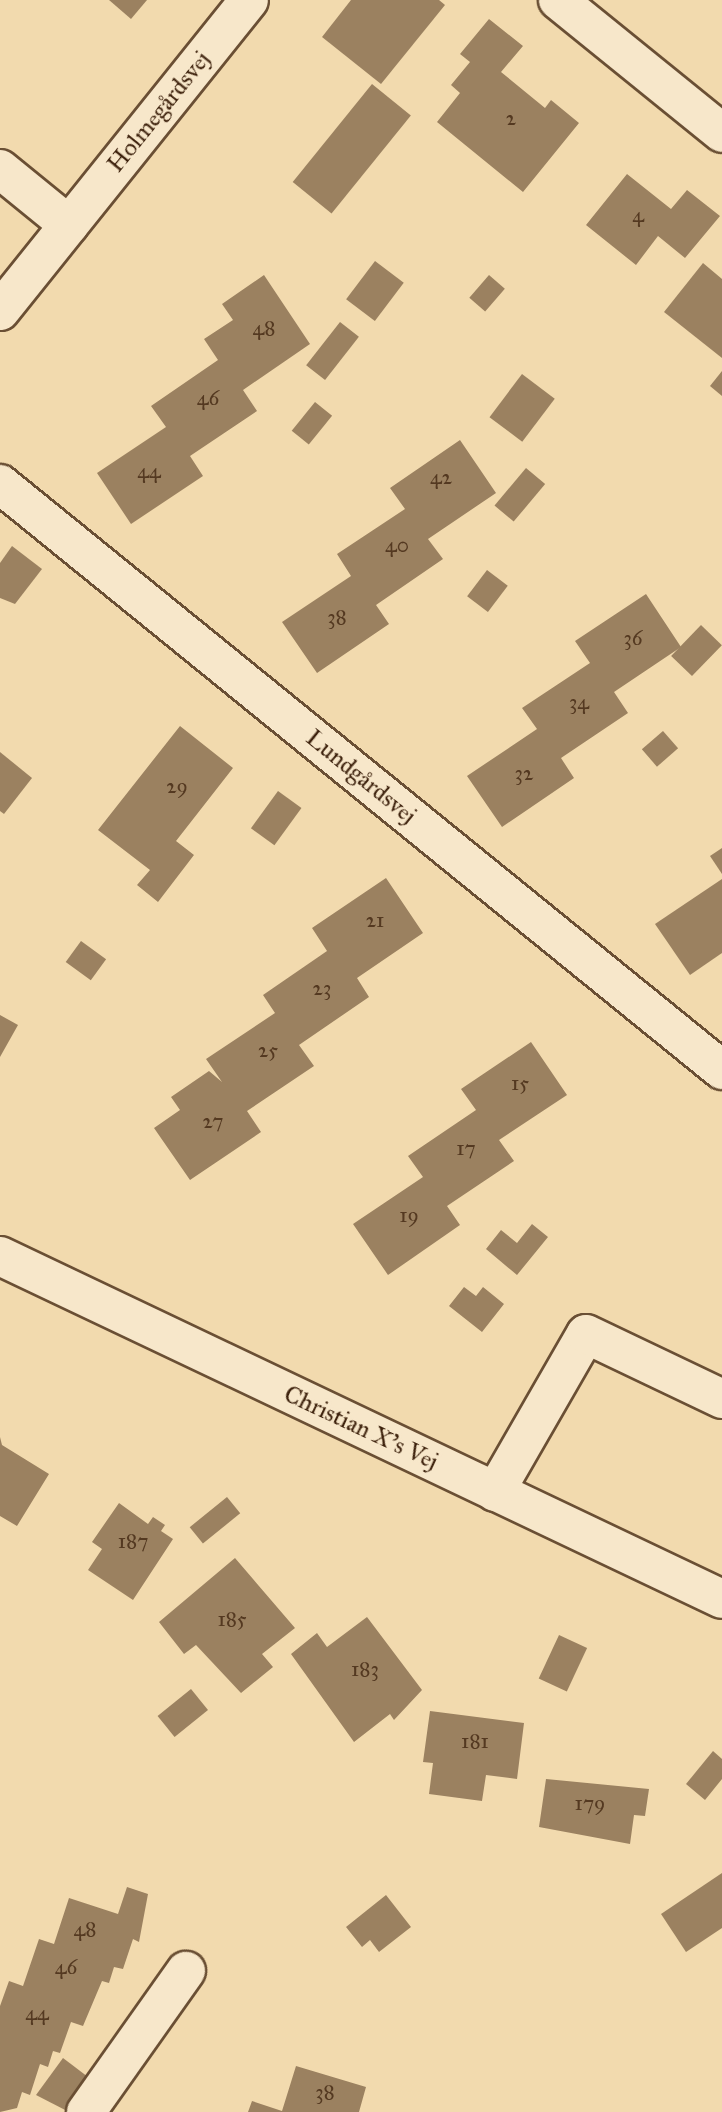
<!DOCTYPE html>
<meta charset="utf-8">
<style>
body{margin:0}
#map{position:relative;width:722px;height:2112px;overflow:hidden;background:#f2daae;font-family:"IM FELL Great Primer",serif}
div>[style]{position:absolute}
.building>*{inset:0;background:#9b8160;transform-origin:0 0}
.roads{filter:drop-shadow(2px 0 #6a4f34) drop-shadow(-2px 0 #6a4f34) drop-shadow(0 2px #6a4f34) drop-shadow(0 -2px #6a4f34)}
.minor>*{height:38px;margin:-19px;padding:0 19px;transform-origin:19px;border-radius:19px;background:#f7e7ca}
span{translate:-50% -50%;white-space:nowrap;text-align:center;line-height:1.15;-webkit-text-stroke:5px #f7e7ca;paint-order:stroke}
.number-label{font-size:21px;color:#543921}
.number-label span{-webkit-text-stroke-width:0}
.street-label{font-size:24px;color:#3d210c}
</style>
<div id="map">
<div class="building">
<i style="clip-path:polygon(109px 0,147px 0,131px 19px)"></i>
<i style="clip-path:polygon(351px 0,439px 0,445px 5px,381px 84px,322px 37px)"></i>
<i style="clip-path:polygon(489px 19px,523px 46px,501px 72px,545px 108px,551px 100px,579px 123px,523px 192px,437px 122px,460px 93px,451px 85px,470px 62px,460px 54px)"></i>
<i style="left:372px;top:84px;width:50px;height:126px;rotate:39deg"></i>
<i style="clip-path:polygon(627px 174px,671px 209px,687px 190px,720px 216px,685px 258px,658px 236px,636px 265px,586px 225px)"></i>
<i style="left:375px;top:261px;width:36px;height:48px;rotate:37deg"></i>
<i style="clip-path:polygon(703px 263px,722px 279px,722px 358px,664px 312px)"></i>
<i style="clip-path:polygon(264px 275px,310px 344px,243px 390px,257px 411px,190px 456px,203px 476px,131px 524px,97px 473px,166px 427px,151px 406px,218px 360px,204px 339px,233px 320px,222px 304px)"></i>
<i style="left:489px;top:275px;width:21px;height:30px;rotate:41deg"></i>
<i style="left:340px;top:322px;width:24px;height:55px;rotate:38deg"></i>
<i style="clip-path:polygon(722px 371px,722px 396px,710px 386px)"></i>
<i style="left:522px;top:374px;width:41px;height:54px;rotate:37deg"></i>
<i style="left:315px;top:402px;width:22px;height:37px;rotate:39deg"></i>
<i style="clip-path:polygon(460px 440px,496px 493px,428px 539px,443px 559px,376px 605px,389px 624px,317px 673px,282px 622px,351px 576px,337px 554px,405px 509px,390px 488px)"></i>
<i style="left:526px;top:468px;width:25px;height:49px;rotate:40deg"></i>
<i style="clip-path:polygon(12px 546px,42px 569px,15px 604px,0 598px,0 563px)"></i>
<i style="left:487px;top:570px;width:26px;height:33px;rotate:37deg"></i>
<i style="clip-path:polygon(646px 594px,681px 647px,614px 692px,628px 713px,561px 758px,574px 778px,502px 827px,467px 776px,537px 729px,522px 708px,590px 663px,575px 641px)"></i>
<i style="left:701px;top:625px;width:29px;height:43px;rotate:44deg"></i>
<i style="clip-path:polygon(180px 726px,233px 768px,176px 841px,194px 855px,158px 902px,137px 885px,150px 870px,98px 830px)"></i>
<i style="left:663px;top:731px;width:23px;height:28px;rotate:49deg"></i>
<i style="clip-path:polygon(0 752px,32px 778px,4px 814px,0 811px)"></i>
<i style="left:278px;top:791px;width:29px;height:46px;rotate:36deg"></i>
<i style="clip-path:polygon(722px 848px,722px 874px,710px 856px)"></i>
<i style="clip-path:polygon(386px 878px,423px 933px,357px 978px,369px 997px,299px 1045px,314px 1066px,247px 1111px,261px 1132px,190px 1180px,154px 1128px,180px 1110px,171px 1097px,209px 1071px,222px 1082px,206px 1059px,275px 1013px,263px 995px,327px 951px,312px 928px)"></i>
<i style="clip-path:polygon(722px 879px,722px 953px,690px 975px,655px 924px)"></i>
<i style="left:81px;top:941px;width:31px;height:26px;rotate:36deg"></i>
<i style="clip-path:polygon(0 1015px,18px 1025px,0 1057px)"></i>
<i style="clip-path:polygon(531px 1042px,567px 1095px,499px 1140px,514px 1161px,447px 1206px,460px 1225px,388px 1275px,353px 1224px,423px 1177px,408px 1156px,476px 1110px,461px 1089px)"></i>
<i style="clip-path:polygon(532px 1224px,548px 1237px,517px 1275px,486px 1249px,501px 1230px,517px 1243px)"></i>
<i style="clip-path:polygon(464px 1287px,476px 1296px,483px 1287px,504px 1304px,482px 1332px,449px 1306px)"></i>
<i style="clip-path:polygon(0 1437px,2px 1445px,49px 1474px,17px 1526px,0 1516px)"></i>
<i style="left:227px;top:1497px;width:21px;height:48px;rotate:51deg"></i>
<i style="clip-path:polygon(119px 1503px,148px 1524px,153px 1517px,165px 1525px,161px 1531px,173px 1539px,133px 1600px,88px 1570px,102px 1549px,92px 1542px)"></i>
<i style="clip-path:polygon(235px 1558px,295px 1628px,262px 1654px,273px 1667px,241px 1693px,196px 1645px,184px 1654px,159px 1622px)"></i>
<i style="clip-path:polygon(367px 1617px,422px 1690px,394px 1720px,390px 1714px,354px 1742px,291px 1654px,317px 1633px,327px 1647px)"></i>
<i style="left:559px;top:1635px;width:31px;height:48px;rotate:25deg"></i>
<i style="left:191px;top:1689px;width:27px;height:43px;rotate:51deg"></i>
<i style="clip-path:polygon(430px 1711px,524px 1723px,517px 1779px,486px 1775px,482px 1801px,429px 1794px,433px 1763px,423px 1762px)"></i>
<i style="clip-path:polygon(713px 1751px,722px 1759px,722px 1779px,705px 1800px,686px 1784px)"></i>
<i style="clip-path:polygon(546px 1779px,649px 1789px,645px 1816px,634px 1815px,630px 1844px,539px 1827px)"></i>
<i style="clip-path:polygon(722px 1873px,722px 1928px,686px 1952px,661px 1914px)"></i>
<i style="clip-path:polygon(127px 1887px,148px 1894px,139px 1942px,133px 1939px,123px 1969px,114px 1967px,109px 1983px,102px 1981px,83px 2026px,71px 2022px,60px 2053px,53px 2051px,48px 2067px,40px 2064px,30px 2095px,22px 2092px,17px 2108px,0 2112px,0 2006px,9px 1981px,23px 1986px,39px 1939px,54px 1944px,69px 1898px,118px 1914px)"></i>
<i style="clip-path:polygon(386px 1895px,411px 1927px,379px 1952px,370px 1940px,362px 1947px,346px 1927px)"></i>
<i style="clip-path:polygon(63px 2058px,92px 2080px,69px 2112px,36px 2095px)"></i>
<i style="clip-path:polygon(296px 2066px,366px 2087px,359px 2112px,248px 2112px,252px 2101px,282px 2111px)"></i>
</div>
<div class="roads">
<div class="minor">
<i style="left:558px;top:0;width:211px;rotate:39deg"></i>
<i style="left:0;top:169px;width:89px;rotate:39.1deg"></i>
<i style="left:0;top:311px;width:398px;rotate:-51.3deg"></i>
<i style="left:0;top:484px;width:930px;rotate:39.06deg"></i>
<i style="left:0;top:1256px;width:799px;rotate:25.41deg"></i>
<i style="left:495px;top:1492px;width:182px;rotate:-60.1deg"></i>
<i style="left:586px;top:1334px;width:151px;rotate:25.5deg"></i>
<i style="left:86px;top:2112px;width:173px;rotate:-54.7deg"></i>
</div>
</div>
<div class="number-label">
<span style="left:511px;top:118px">2</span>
<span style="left:638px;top:215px">4</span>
<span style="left:264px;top:328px">48</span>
<span style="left:208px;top:398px">46</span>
<span style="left:149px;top:471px">44</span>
<span style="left:441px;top:477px">42</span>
<span style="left:397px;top:545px">40</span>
<span style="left:337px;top:617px">38</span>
<span style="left:633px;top:638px">36</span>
<span style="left:579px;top:702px">34</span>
<span style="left:524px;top:773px">32</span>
<span style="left:177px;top:786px">29</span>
<span style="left:375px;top:920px">21</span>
<span style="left:322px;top:988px">23</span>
<span style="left:268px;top:1050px">25</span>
<span style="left:520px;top:1083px">15</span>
<span style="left:213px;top:1121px">27</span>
<span style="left:466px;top:1148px">17</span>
<span style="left:409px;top:1215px">19</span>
<span style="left:133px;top:1541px">187</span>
<span style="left:232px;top:1619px">185</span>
<span style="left:365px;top:1669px">183</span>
<span style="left:475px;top:1741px">181</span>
<span style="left:590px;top:1803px">179</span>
<span style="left:85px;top:1929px">48</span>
<span style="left:66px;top:1967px">46</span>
<span style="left:37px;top:2013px">44</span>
<span style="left:325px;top:2092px">38</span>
</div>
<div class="street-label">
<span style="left:159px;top:112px;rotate:-51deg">Holmegårdsvej</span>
<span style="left:361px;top:777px;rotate:39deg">Lundgårdsvej</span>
<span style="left:361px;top:1428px;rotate:25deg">Christian X's Vej</span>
</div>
</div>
